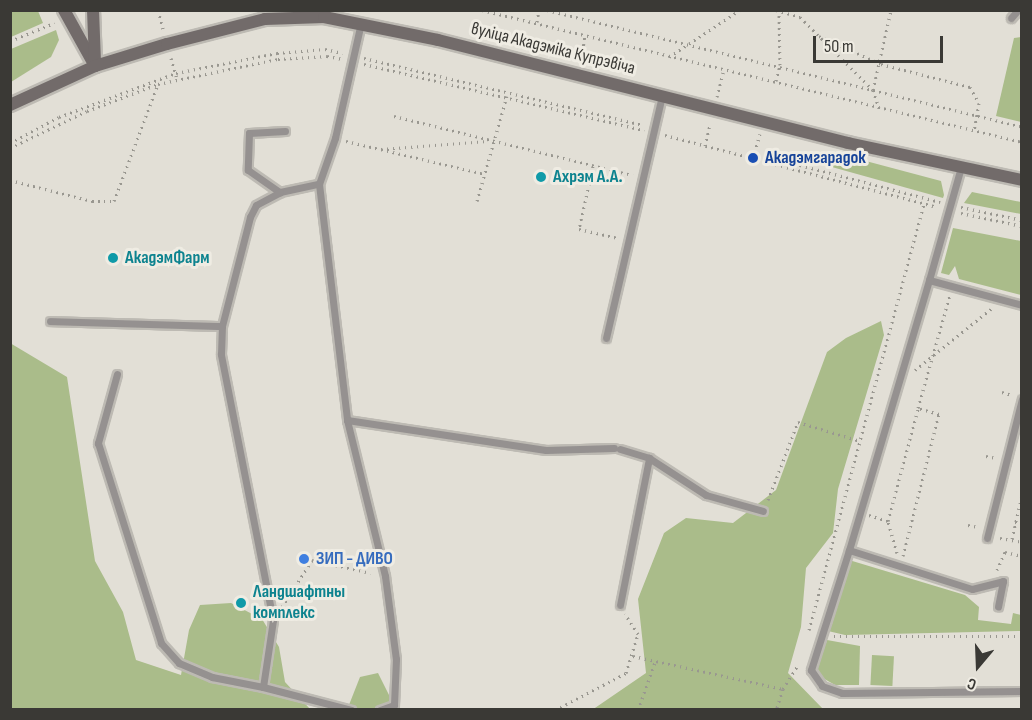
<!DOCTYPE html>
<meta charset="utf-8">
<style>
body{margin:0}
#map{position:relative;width:1032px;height:720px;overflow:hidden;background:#e2dfd6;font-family:"Sofia Sans Condensed",sans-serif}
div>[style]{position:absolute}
.green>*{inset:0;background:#aabc8a;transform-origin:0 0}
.path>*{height:3px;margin-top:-1.5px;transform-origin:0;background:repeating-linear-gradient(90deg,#999790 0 1.5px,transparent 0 6px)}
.roads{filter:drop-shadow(2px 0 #bdbab3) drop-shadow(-2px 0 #bdbab3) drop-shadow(0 2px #bdbab3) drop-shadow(0 -2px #bdbab3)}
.service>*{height:7px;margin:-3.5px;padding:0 3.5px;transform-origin:3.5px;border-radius:3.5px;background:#959190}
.secondary>*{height:12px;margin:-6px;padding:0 6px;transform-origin:6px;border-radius:6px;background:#726b6a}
.dots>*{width:16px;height:16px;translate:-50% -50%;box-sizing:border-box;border:3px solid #efece3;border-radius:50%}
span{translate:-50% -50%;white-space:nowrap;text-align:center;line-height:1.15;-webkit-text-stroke:6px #efece3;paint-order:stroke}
.street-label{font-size:18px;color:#3a3935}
.transit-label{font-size:18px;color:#164399;font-weight:700}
.left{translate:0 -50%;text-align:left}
.culture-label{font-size:18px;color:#0d838f;font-weight:700}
.shop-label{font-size:18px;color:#366cbe;font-weight:700}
.frame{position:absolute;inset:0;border:12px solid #3a3935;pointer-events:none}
.north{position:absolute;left:948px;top:636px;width:60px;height:60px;-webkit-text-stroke:4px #efece3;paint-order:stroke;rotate:199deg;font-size:16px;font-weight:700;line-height:24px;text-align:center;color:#3a3935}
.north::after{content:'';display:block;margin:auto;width:21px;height:27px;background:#3a3935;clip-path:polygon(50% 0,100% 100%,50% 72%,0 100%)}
.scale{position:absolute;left:813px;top:36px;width:130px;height:27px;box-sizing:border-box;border:3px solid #3a3935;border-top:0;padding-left:8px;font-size:18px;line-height:21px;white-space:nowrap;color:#3a3935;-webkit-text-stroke:4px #efece3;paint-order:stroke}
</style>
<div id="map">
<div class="green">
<i style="clip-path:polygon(11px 10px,38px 11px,43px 23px,11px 37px)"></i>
<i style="clip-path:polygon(56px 30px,59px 40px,51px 57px,11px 82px,11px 49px)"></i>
<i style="clip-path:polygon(1021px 37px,1022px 37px,1021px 122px,996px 116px,1014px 38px)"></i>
<i style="clip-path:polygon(796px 157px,862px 160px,941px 181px,944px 195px,943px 198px)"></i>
<i style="clip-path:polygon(972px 192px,1021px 202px,1021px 214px,964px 203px)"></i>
<i style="clip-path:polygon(953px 228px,1021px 241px,1021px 295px,959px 279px,955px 266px,949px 275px,941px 273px)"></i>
<i style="clip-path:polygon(881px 321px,884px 335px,838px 489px,833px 533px,806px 568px,801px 627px,788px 673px,823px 709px,592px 710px,646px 673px,638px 599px,664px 533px,686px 518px,733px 523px,776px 490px,827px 352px,846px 338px)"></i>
<i style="clip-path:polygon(10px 343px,67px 377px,95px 561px,123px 612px,136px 660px,181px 675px,189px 630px,200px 605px,231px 603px,262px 619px,279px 647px,285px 682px,310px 709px,11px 709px)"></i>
<i style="clip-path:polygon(849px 560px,965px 595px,979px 607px,978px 620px,1011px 624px,1013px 613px,1021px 615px,1021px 631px,845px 635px,828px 631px)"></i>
<i style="clip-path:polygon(827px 640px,860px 646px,859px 685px,835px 685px,821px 677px,817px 668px)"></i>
<i style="left:872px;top:655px;width:22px;height:30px;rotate:3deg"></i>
<i style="clip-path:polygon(378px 673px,390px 697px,388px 709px,347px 710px,360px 677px)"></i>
</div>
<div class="path">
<i style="left:158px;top:10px;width:23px;rotate:75deg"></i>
<i style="left:482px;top:10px;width:556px;rotate:13.74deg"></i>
<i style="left:547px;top:10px;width:489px;rotate:13.8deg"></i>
<i style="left:776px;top:10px;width:25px;rotate:16deg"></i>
<i style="left:800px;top:17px;width:103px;rotate:45deg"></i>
<i style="left:873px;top:90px;width:19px;rotate:72deg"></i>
<i style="left:537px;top:22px;width:12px;rotate:-81deg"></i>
<i style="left:819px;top:36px;width:68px;rotate:24.3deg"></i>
<i style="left:881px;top:64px;width:92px;rotate:14.5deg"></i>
<i style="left:970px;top:87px;width:18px;rotate:61deg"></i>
<i style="left:979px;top:103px;width:28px;rotate:100deg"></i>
<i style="left:10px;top:41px;width:48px;rotate:-22.2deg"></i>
<i style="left:669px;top:57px;width:85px;rotate:-33.5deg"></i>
<i style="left:171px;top:58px;width:22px;rotate:74deg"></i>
<i style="left:364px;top:58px;width:287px;rotate:13.5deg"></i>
<i style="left:581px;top:63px;width:28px;rotate:-82deg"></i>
<i style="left:364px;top:64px;width:288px;rotate:13.3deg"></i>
<i style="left:776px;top:81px;width:16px;rotate:-76deg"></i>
<i style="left:780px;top:65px;width:53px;rotate:-91.1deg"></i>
<i style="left:873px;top:90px;width:82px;rotate:-77.3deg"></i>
<i style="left:717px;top:97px;width:29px;rotate:-76deg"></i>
<i style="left:394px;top:116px;width:246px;rotate:13.9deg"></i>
<i style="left:665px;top:135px;width:281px;rotate:14.8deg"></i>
<i style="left:346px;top:141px;width:142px;rotate:13.4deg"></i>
<i style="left:10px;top:143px;width:55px;rotate:-28deg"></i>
<i style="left:59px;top:117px;width:125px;rotate:-20.6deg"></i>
<i style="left:176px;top:73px;width:103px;rotate:-11.2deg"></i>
<i style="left:277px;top:53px;width:48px;rotate:-4.8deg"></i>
<i style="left:325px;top:49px;width:18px;rotate:13deg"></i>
<i style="left:705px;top:146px;width:23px;rotate:-77deg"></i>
<i style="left:10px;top:148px;width:85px;rotate:-25.7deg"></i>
<i style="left:87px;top:111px;width:76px;rotate:-20.8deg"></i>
<i style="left:158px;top:84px;width:123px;rotate:-11.8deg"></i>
<i style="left:278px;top:59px;width:49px;rotate:-3.5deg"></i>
<i style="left:327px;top:56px;width:16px;rotate:11deg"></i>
<i style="left:381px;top:149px;width:107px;rotate:-4.3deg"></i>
<i style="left:753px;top:158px;width:25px;rotate:-74deg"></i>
<i style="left:781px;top:164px;width:19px;rotate:3deg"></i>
<i style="left:800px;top:165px;width:145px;rotate:14.8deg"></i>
<i style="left:593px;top:166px;width:65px;rotate:102.5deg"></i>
<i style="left:579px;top:229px;width:40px;rotate:13deg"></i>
<i style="left:10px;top:180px;width:85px;rotate:14.4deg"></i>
<i style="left:92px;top:201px;width:22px"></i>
<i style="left:114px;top:201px;width:125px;rotate:-69.4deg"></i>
<i style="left:477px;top:201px;width:109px;rotate:-74.1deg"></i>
<i style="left:961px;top:207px;width:62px;rotate:12deg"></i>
<i style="left:961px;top:213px;width:62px;rotate:12deg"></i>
<i style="left:915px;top:370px;width:99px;rotate:-38.8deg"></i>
<i style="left:1002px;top:392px;width:10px;rotate:17deg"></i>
<i style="left:986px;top:456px;width:10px;rotate:11deg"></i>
<i style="left:768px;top:500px;width:84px;rotate:-69deg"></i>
<i style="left:798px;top:422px;width:65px;rotate:17deg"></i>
<i style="left:869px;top:515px;width:20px;rotate:18deg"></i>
<i style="left:1015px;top:522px;width:7px;rotate:8deg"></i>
<i style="left:968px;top:525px;width:10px;rotate:11deg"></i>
<i style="left:1000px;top:538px;width:22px;rotate:10deg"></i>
<i style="left:1012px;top:539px;width:45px;rotate:-77.2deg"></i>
<i style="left:897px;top:553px;width:33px;rotate:-106deg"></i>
<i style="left:888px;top:521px;width:116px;rotate:-75deg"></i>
<i style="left:903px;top:556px;width:146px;rotate:-75.8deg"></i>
<i style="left:939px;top:414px;width:22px;rotate:-164deg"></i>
<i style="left:918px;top:408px;width:117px;rotate:-74.2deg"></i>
<i style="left:997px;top:570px;width:20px;rotate:-66deg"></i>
<i style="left:1005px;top:552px;width:17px;rotate:13deg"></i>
<i style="left:282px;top:607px;width:56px;rotate:-57.4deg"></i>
<i style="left:312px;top:560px;width:60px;rotate:12.4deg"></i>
<i style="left:809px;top:630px;width:442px;rotate:-74.9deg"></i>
<i style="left:834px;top:636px;width:188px"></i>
<i style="left:633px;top:656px;width:154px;rotate:12.4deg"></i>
<i style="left:783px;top:689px;width:22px;rotate:108deg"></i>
<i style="left:783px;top:689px;width:28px;rotate:-58deg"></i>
<i style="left:555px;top:710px;width:80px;rotate:-27.5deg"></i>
<i style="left:626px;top:673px;width:41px;rotate:-72.9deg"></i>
<i style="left:638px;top:634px;width:24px;rotate:-123deg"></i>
<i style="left:638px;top:710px;width:51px;rotate:-70.5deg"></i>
</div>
<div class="roads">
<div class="service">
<i style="left:1011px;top:18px;width:11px;rotate:-49deg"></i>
<i style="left:285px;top:131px;width:36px;rotate:177deg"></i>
<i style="left:249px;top:133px;width:37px;rotate:92deg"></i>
<i style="left:248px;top:170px;width:39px;rotate:35deg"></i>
<i style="left:280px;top:192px;width:40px;rotate:-12deg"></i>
<i style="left:319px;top:184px;width:49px;rotate:-70.8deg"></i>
<i style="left:335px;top:138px;width:118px;rotate:-77.3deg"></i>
<i style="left:961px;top:167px;width:117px;rotate:105.8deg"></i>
<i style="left:929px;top:280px;width:96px;rotate:15deg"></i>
<i style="left:319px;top:184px;width:238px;rotate:83.2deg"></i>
<i style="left:347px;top:420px;width:161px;rotate:76.3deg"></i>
<i style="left:385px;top:576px;width:84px;rotate:82.5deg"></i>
<i style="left:396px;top:659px;width:46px;rotate:92.5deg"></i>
<i style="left:394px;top:705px;width:15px;rotate:160deg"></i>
<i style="left:929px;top:280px;width:282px;rotate:106.5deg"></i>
<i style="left:849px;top:550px;width:129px;rotate:17.6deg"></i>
<i style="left:972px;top:589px;width:32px;rotate:-14deg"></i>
<i style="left:1003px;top:581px;width:26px;rotate:101deg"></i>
<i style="left:50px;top:321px;width:172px;rotate:1.7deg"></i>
<i style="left:222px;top:326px;width:113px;rotate:-75.6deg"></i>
<i style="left:250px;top:217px;width:13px;rotate:-63deg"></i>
<i style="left:256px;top:205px;width:27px;rotate:-28deg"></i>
<i style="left:606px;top:338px;width:249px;rotate:-77deg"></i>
<i style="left:117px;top:374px;width:72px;rotate:105.4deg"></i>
<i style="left:98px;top:443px;width:210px;rotate:72.5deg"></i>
<i style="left:161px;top:643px;width:27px;rotate:48deg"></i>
<i style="left:179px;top:663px;width:36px;rotate:23deg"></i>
<i style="left:212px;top:677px;width:52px;rotate:11.1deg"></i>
<i style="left:263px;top:687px;width:68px;rotate:-81.5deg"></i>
<i style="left:273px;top:620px;width:271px;rotate:-101.1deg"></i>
<i style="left:221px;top:354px;width:28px;rotate:-88deg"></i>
<i style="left:347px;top:420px;width:201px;rotate:8.6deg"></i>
<i style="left:546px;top:450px;width:68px;rotate:-1.7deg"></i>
<i style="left:620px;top:449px;width:30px;rotate:17deg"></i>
<i style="left:649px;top:458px;width:68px;rotate:33deg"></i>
<i style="left:706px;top:495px;width:59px;rotate:15.7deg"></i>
<i style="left:987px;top:538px;width:143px;rotate:-75.9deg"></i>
<i style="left:849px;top:550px;width:126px;rotate:107.6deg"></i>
<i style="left:811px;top:670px;width:19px;rotate:55deg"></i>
<i style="left:822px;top:686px;width:21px;rotate:19deg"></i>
<i style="left:842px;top:693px;width:180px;rotate:-0.6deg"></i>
<i style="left:620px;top:605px;width:150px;rotate:-78.8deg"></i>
<i style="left:263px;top:687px;width:91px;rotate:14.6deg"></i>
</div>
<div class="secondary">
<i style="left:64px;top:10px;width:64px;rotate:61deg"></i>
<i style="left:93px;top:10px;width:52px;rotate:87.8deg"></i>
<i style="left:10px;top:105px;width:94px;rotate:-24.6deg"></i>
<i style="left:95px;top:66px;width:75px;rotate:-17deg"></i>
<i style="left:167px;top:44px;width:101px;rotate:-14.3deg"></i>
<i style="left:265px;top:19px;width:59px;rotate:-1.9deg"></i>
<i style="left:324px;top:17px;width:116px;rotate:11.4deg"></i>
<i style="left:438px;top:40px;width:423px;rotate:14.1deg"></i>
<i style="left:848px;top:143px;width:178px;rotate:12deg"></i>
</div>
</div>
<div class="dots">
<i style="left:753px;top:158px;background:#1a4fb4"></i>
<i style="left:541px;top:177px;background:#0f9aa8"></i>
<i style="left:113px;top:258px;background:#0f9aa8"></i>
<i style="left:304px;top:559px;background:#3f7fe0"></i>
<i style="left:241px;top:603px;background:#0f9aa8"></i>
</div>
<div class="street-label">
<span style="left:553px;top:49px;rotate:14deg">вуліца Акадэміка Купрэвіча</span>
</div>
<div class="transit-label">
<span class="left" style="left:765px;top:158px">Акадэмгарадок</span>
</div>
<div class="culture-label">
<span class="left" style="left:553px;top:177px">Ахрэм А.А.</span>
<span class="left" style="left:125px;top:258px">АкадэмФарм</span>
<span class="left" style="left:253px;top:603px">Ландшафтны<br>комплекс</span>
</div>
<div class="shop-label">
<span class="left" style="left:316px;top:559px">ЗИП - ДИВО</span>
</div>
<div class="frame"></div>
<div class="north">С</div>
<div class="scale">50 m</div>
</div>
